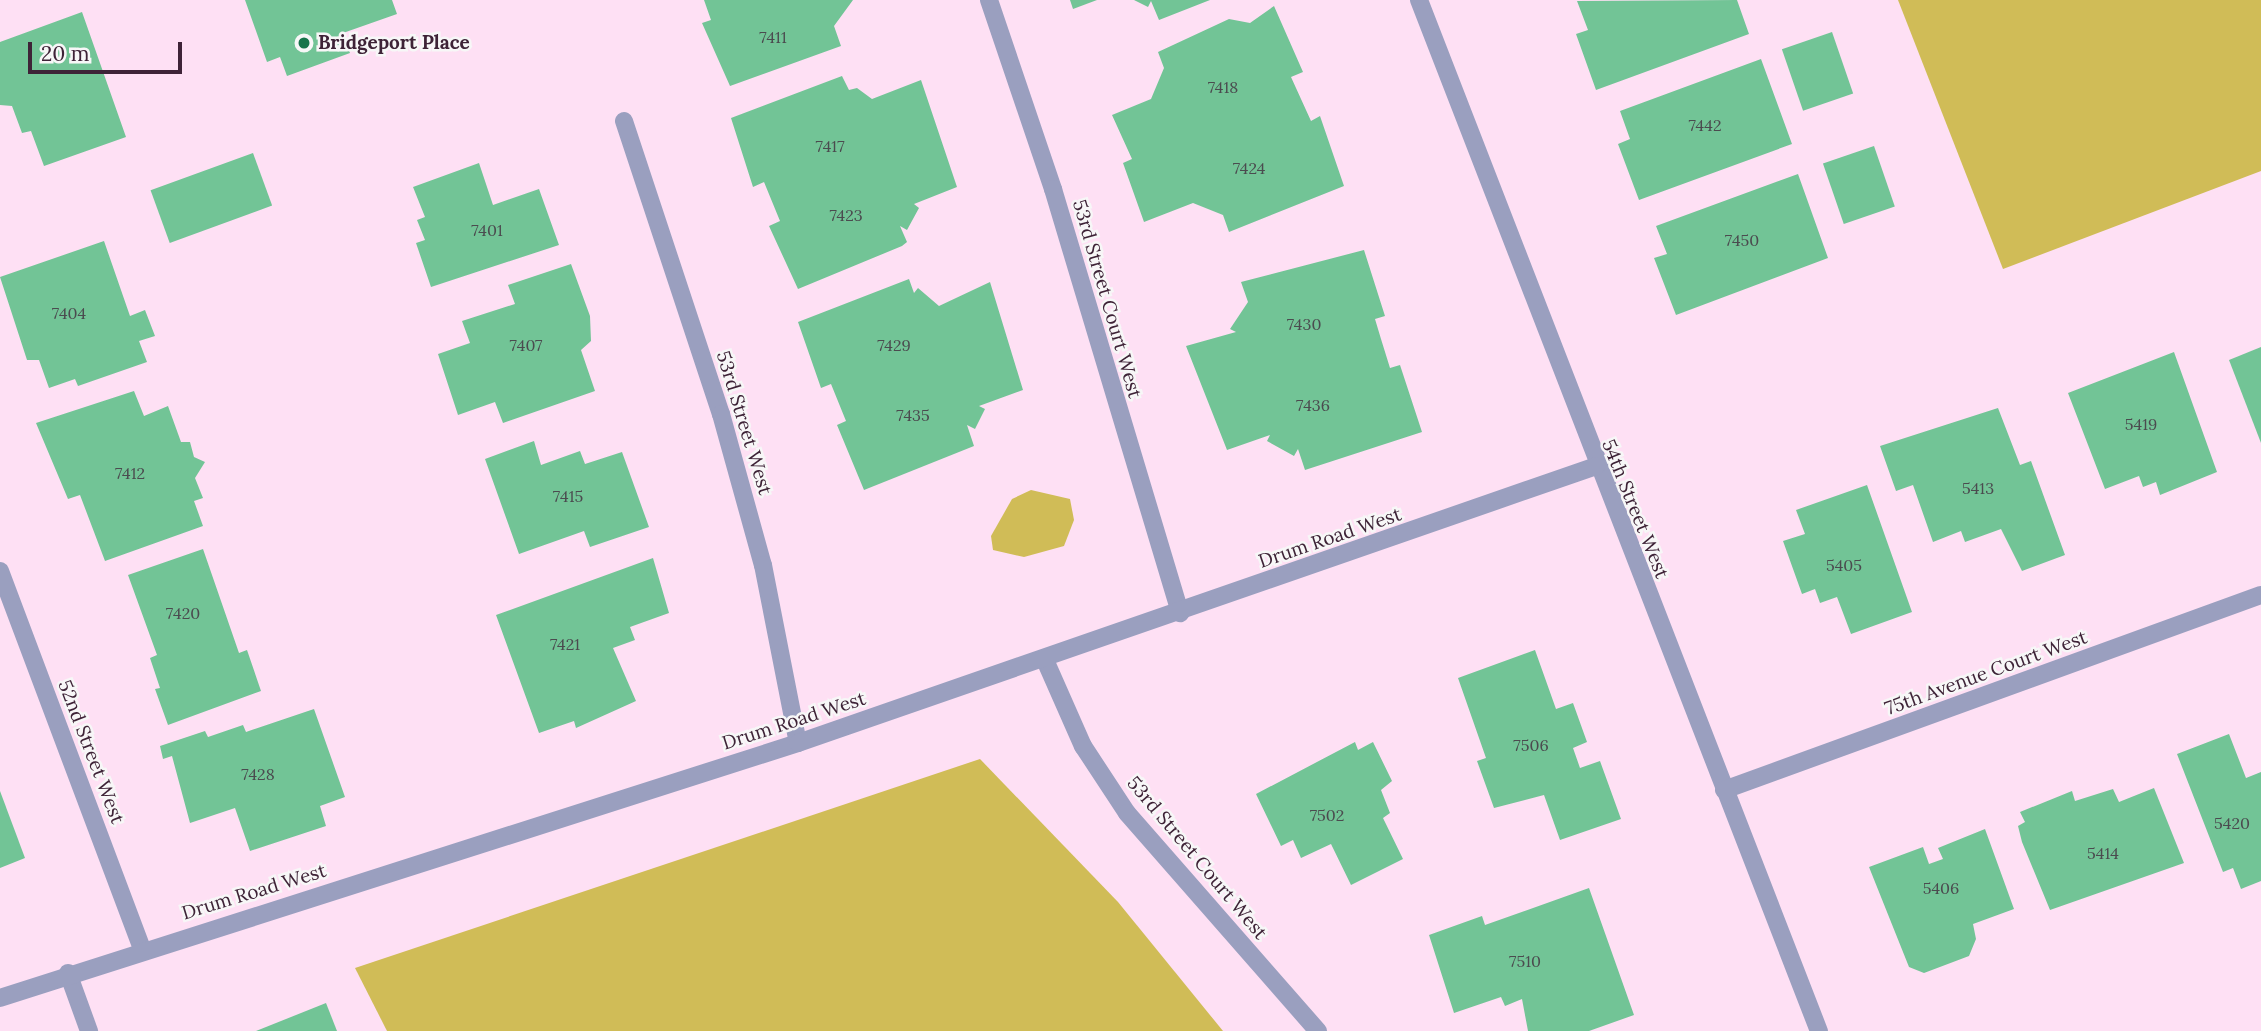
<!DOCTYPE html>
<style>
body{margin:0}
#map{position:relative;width:2261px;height:1031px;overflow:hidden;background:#fee0f4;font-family:Lora,serif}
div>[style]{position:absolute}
.green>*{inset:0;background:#d0bc57}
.building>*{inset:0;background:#72c496;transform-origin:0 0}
.minor>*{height:18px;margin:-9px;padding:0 9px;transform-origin:9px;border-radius:9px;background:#9a9fbf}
.dots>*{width:19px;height:19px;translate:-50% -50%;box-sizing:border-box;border:4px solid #f7f7f7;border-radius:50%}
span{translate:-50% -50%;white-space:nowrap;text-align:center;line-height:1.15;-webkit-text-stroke:5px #f7f7f7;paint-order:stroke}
.number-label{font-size:16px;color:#4b4b4f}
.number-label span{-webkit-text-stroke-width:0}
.poi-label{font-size:19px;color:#3e2337;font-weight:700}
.left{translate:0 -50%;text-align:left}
.street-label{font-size:19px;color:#3e2337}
.scale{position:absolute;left:28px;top:42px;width:154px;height:32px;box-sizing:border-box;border:4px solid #3e2337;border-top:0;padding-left:9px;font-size:21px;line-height:24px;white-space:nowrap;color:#3e2337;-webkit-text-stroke:5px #f7f7f7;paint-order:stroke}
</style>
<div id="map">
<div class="green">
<i style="clip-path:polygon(1898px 0,2261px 0,2261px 171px,2003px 269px)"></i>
<i style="clip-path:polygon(1031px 490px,1070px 499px,1074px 520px,1064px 546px,1024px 557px,993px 550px,991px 536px,1012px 499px)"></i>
<i style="clip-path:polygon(980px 759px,1118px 902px,1223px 1031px,387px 1031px,355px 968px)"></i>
</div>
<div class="building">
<i style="clip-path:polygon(245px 0,392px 0,397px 14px,343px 33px,350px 53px,287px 76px,280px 57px,267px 62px)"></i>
<i style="clip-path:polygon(704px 0,853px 0,834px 26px,841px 46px,730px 86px,702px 23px,711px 20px)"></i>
<i style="clip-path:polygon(1070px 0,1097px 0,1073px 9px)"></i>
<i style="clip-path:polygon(1134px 0,1210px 0,1159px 20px,1151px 1px,1148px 7px)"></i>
<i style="clip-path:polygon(1737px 0,1749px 34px,1596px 90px,1576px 34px,1588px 30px,1577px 1px)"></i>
<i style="clip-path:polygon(1274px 6px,1303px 72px,1291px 77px,1311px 121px,1320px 116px,1344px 186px,1229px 232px,1223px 215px,1193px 203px,1144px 222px,1123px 163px,1132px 159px,1112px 115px,1151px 99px,1164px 68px,1158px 52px,1229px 19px,1250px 23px)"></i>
<i style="clip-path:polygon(82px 12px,126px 137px,44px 166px,31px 131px,22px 133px,12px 106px,0 105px,0 42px)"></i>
<i style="left:1832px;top:32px;width:65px;height:53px;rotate:71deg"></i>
<i style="clip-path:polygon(1761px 59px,1792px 144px,1639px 200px,1618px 144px,1630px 139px,1620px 111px)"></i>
<i style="clip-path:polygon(842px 76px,849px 90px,857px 88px,872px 99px,921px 80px,957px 187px,914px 204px,919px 208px,907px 230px,900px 226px,907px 242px,902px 246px,798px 289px,769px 226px,780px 221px,764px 182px,753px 187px,731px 118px)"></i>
<i style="left:1874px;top:146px;width:64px;height:54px;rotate:71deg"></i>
<i style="left:253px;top:153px;width:56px;height:109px;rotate:70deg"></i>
<i style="clip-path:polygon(479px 163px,493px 205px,539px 189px,559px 245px,431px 287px,416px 243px,425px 240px,417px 220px,425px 217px,413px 187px)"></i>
<i style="clip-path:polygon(1798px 174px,1828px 258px,1676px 315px,1654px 258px,1667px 254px,1656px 226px)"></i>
<i style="clip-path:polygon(104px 241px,130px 316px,145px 310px,155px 336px,139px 341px,147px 362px,78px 386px,75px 379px,49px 388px,39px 360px,27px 360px,0 277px)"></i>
<i style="clip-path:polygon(1364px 250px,1385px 316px,1375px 319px,1381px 339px,1390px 368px,1400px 365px,1422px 432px,1305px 470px,1298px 449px,1294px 456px,1267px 441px,1270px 435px,1227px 450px,1186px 346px,1236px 332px,1230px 329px,1248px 302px,1241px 282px)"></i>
<i style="clip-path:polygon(571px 264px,590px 316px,591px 341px,581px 350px,595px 391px,503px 423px,495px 402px,458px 415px,438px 354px,470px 343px,462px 321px,515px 304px,508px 285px)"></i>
<i style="clip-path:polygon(909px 279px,914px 293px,918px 288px,939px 306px,990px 282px,1023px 390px,979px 406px,985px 409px,975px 429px,967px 425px,974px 446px,864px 490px,837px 425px,846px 421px,831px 384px,821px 388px,798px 322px)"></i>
<i style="clip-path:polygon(2261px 347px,2261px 443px,2229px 360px)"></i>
<i style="clip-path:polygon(2174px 352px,2217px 472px,2160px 495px,2156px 482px,2143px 487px,2139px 476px,2105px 489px,2068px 393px)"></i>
<i style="clip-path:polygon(134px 391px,144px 416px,168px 406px,181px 442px,190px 442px,194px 457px,205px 462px,195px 478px,203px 498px,194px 501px,203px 526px,105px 561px,80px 495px,68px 499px,36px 423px)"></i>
<i style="clip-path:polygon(1998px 408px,2020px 465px,2031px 461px,2065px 555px,2022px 571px,2001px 529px,1965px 542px,1961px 531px,1933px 542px,1913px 485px,1896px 491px,1880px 446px)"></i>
<i style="clip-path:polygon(534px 441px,541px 465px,580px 451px,585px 464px,622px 452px,649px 527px,590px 547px,584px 531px,519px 554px,485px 459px)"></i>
<i style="clip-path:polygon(1867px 485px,1912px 612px,1851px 634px,1837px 597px,1820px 603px,1815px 589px,1802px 594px,1783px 541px,1805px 534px,1796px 510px)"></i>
<i style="clip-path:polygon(203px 549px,239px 653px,247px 650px,261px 691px,168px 725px,155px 689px,160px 688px,150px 658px,157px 655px,128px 575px)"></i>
<i style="clip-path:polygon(653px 558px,669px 613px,630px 627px,635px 640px,613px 648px,636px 701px,576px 728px,574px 721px,539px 733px,496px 615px)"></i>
<i style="clip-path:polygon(1535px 650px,1556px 709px,1573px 703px,1587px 742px,1573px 748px,1580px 768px,1600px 761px,1621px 819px,1560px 840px,1544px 795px,1494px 808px,1477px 761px,1486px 758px,1458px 678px)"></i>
<i style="clip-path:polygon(314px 709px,345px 797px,320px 806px,326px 826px,250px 851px,235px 808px,190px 823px,172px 756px,163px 759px,160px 746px,205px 731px,208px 737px,243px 725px,246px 732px)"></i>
<i style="clip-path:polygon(2229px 734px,2246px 778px,2261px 772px,2261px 881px,2241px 889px,2233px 868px,2223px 872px,2177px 754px)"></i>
<i style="clip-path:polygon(1355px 742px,1358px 750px,1373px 742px,1392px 781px,1381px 790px,1390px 813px,1383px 818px,1403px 859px,1351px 885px,1331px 844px,1301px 858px,1293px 840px,1281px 846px,1256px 794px)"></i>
<i style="clip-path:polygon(2154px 788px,2184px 863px,2050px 910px,2022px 842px,2018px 826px,2025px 822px,2020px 812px,2072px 791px,2075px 801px,2113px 789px,2119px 802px)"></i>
<i style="clip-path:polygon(0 791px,25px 858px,0 868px)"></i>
<i style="clip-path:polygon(1985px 829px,2014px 909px,1973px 924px,1976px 939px,1969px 956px,1924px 973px,1909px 967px,1869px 867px,1923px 847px,1929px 864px,1943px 859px,1938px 848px)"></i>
<i style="clip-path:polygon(1589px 888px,1634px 1015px,1589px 1031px,1528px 1031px,1522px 999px,1505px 1006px,1501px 997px,1454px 1013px,1429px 935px,1482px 916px,1485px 925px)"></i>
<i style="clip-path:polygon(326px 1003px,337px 1031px,256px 1031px)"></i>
</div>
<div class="minor">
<i style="left:989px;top:0;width:200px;rotate:71.3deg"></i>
<i style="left:1053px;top:189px;width:443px;rotate:73.3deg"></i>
<i style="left:1419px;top:0;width:1106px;rotate:68.8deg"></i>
<i style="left:624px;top:121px;width:309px;rotate:71.7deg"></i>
<i style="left:721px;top:414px;width:157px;rotate:74.5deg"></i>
<i style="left:763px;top:565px;width:181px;rotate:78.9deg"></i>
<i style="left:0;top:571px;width:404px;rotate:69.4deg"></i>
<i style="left:1045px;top:660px;width:94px;rotate:66.2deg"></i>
<i style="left:1083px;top:746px;width:80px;rotate:56.7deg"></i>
<i style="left:1127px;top:813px;width:290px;rotate:48.8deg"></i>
<i style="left:1724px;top:790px;width:571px;rotate:-19.96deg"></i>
<i style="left:68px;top:973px;width:62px;rotate:70.1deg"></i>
<i style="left:0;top:998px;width:838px;rotate:-17.72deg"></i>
<i style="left:798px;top:743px;width:845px;rotate:-19.14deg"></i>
</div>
<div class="dots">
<i style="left:304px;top:43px;background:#17744a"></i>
</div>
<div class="number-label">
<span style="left:773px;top:37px">7411</span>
<span style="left:1223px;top:87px">7418</span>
<span style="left:1705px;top:125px">7442</span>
<span style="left:830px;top:146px">7417</span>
<span style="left:1249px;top:168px">7424</span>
<span style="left:846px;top:215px">7423</span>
<span style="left:487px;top:230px">7401</span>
<span style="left:1742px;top:240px">7450</span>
<span style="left:69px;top:313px">7404</span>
<span style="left:1304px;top:324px">7430</span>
<span style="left:526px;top:345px">7407</span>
<span style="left:894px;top:345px">7429</span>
<span style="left:1313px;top:405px">7436</span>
<span style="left:913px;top:415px">7435</span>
<span style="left:2141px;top:424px">5419</span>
<span style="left:130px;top:473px">7412</span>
<span style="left:1978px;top:488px">5413</span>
<span style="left:568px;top:496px">7415</span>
<span style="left:1844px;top:565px">5405</span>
<span style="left:183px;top:613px">7420</span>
<span style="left:565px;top:644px">7421</span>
<span style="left:1531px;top:745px">7506</span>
<span style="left:258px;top:774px">7428</span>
<span style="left:1327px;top:815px">7502</span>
<span style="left:2232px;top:823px">5420</span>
<span style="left:2103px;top:853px">5414</span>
<span style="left:1941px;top:888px">5406</span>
<span style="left:1525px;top:961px">7510</span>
</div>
<div class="poi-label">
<span class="left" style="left:318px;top:43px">Bridgeport Place</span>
</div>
<div class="street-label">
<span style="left:1107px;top:299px;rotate:74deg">53rd Street Court West</span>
<span style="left:744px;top:423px;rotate:73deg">53rd Street West</span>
<span style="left:1635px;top:509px;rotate:68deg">54th Street West</span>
<span style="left:1330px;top:538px;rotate:-19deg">Drum Road West</span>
<span style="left:1986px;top:673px;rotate:-20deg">75th Avenue Court West</span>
<span style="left:794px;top:721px;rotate:-18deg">Drum Road West</span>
<span style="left:91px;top:752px;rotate:69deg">52nd Street West</span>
<span style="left:1197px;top:858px;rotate:50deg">53rd Street Court West</span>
<span style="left:254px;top:892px;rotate:-17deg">Drum Road West</span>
</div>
<div class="scale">20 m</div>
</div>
